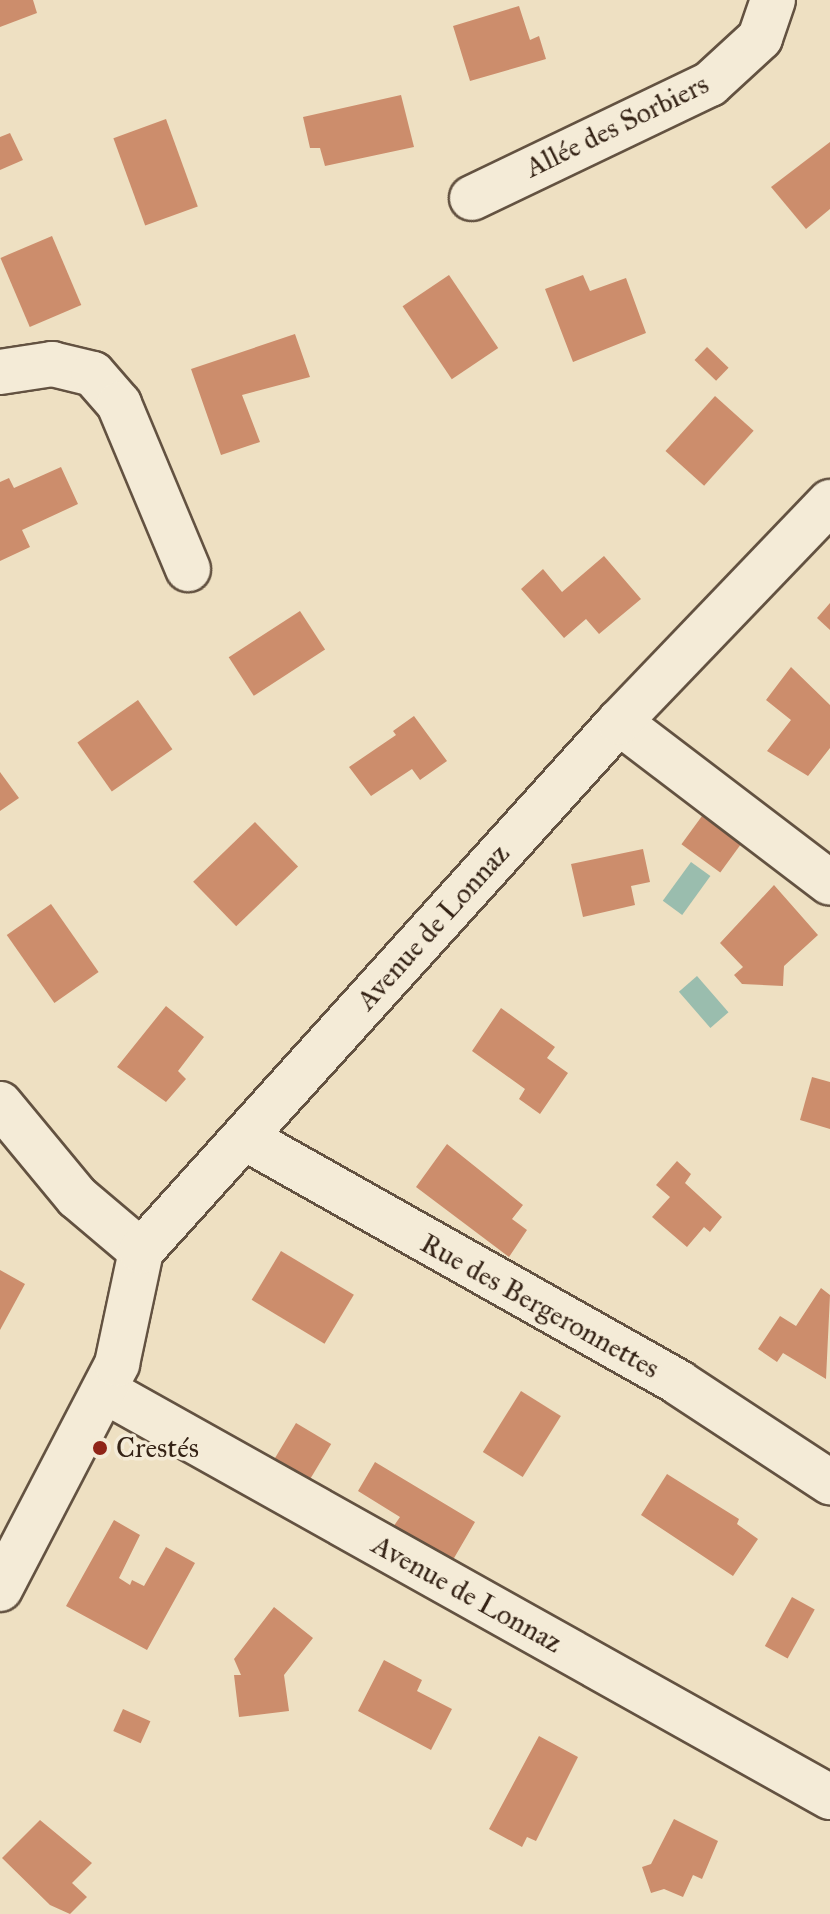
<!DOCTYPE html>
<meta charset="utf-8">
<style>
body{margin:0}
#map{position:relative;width:830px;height:1914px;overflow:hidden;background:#eee0c2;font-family:"IM FELL Great Primer",serif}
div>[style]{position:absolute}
.water>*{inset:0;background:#9abdae;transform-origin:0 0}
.building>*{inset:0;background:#cc8d6c;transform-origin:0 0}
.roads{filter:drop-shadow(2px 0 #635241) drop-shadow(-2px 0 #635241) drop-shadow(0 2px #635241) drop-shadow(0 -2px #635241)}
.minor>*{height:44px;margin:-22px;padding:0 22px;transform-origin:22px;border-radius:22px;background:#f4ebd7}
.dots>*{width:22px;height:22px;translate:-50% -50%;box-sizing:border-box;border:4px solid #f4ebd7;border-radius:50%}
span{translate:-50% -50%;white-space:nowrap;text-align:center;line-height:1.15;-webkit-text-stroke:7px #f4ebd7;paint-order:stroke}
.street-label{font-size:28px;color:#352316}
.poi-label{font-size:28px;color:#352316}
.left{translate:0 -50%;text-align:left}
</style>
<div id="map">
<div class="water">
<i style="left:691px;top:862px;width:24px;height:48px;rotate:36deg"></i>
<i style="left:697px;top:976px;width:48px;height:24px;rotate:49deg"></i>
</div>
<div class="building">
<i style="clip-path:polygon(0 0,33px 0,37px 13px,0 27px)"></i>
<i style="clip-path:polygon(519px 6px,530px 40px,539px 36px,546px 59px,470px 81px,453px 26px)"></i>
<i style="clip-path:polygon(401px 95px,414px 147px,325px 166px,320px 148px,310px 148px,303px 117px)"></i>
<i style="left:166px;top:119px;width:93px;height:56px;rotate:70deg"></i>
<i style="clip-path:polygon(10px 133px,23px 160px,0 170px,0 137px)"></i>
<i style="clip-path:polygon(830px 142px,830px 209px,806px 229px,771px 187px)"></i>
<i style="left:52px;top:236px;width:75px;height:56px;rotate:67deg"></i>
<i style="left:449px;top:275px;width:88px;height:56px;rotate:56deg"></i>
<i style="clip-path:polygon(583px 275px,590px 291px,626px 278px,646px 333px,573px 362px,545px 289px)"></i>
<i style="clip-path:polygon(295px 334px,310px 377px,242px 395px,260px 442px,221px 455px,191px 369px)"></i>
<i style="left:707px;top:347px;width:30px;height:18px;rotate:44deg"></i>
<i style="left:715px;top:396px;width:52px;height:74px;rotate:42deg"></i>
<i style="clip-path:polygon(61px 467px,78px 504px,22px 530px,30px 547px,0 561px,0 482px,9px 478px,14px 488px)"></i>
<i style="clip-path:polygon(604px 556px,641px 599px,599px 634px,586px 619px,564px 638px,521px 589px,543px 569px,562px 592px)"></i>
<i style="clip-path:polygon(830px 603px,830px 630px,817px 618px)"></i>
<i style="left:300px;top:611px;width:46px;height:85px;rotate:57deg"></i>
<i style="clip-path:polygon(791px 667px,830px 705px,830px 748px,808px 776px,767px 751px,791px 720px,766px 700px)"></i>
<i style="left:138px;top:700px;width:60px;height:74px;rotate:55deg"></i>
<i style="clip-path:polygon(414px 716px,447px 761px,420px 780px,412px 769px,371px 796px,349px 767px,396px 735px,393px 731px)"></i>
<i style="clip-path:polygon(0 772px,19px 798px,0 811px)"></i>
<i style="left:702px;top:816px;width:48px;height:35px;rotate:36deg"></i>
<i style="left:255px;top:822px;width:62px;height:86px;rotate:46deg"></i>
<i style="clip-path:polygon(643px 849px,650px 882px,631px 886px,635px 905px,583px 917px,571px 864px)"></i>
<i style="clip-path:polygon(774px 885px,818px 935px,784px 966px,783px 986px,742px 984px,734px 975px,743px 967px,720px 943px)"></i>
<i style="left:51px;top:904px;width:83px;height:54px;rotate:55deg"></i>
<i style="clip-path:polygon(166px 1006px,204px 1037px,178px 1071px,186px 1079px,166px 1102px,117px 1067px)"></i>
<i style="clip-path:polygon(501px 1008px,555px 1047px,547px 1058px,568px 1073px,540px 1114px,519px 1099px,525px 1089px,472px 1051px)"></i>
<i style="clip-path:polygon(812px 1077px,830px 1082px,830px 1129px,800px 1120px)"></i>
<i style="clip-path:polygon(447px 1144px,523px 1205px,512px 1219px,527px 1230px,509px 1257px,416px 1187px)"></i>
<i style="clip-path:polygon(677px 1161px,691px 1174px,685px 1183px,722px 1217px,710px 1232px,704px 1227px,687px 1247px,652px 1217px,670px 1197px,656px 1185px)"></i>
<i style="left:281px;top:1251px;width:85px;height:57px;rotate:31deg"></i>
<i style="clip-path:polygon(0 1270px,25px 1284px,0 1330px)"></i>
<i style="clip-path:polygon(821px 1288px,830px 1295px,826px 1379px,783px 1353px,777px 1362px,758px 1349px,780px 1316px,796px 1326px)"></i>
<i style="left:521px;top:1391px;width:47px;height:72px;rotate:32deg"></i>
<i style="left:296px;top:1423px;width:41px;height:41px;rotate:31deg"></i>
<i style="clip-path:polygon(375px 1462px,475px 1522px,450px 1565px,391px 1530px,400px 1517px,358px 1491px)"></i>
<i style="clip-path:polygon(667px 1474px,739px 1519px,737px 1524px,758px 1539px,733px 1576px,641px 1515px)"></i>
<i style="clip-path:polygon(114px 1520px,140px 1535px,119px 1578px,130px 1585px,132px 1580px,144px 1586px,166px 1547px,195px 1563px,147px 1650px,66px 1606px)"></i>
<i style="left:792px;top:1597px;width:26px;height:56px;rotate:29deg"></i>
<i style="clip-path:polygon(274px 1607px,313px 1638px,284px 1675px,289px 1711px,239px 1717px,234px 1675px,241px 1675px,234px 1659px)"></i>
<i style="clip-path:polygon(384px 1660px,422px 1680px,417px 1691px,452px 1709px,431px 1750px,358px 1711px)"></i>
<i style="left:123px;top:1709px;width:30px;height:24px;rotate:24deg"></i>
<i style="clip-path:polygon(539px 1736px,578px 1757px,536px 1841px,527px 1837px,522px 1847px,489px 1829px)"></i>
<i style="clip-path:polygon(674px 1819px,718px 1841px,702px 1879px,693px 1875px,683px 1897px,664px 1889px,651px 1893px,642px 1867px,651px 1864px)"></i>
<i style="clip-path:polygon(40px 1820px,92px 1863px,72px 1883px,87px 1897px,70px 1914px,50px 1905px,2px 1858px)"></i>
</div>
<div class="roads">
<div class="minor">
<i style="left:472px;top:198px;width:264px;rotate:-25.6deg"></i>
<i style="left:710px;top:84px;width:68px;rotate:-42.6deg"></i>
<i style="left:760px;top:38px;width:40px;rotate:-71.1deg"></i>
<i style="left:0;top:372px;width:53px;rotate:-8.7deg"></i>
<i style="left:52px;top:364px;width:42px;rotate:13.7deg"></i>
<i style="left:93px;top:374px;width:40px;rotate:49deg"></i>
<i style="left:119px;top:404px;width:179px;rotate:67.3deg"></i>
<i style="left:619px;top:722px;width:265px;rotate:37.3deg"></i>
<i style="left:0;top:1104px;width:121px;rotate:50.4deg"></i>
<i style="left:77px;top:1197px;width:84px;rotate:40.2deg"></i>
<i style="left:245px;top:1138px;width:498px;rotate:29.4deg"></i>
<i style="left:679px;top:1383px;width:181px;rotate:33.3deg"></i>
<i style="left:105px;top:1391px;width:831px;rotate:29.25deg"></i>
<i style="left:0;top:1589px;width:254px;rotate:-62.5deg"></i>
<i style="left:117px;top:1364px;width:116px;rotate:-78deg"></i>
<i style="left:141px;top:1251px;width:713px;rotate:-47.9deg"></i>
<i style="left:619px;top:722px;width:305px;rotate:-46.2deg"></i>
</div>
</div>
<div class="dots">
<i style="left:100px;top:1448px;background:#8f2418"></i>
</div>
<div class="street-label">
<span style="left:617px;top:126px;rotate:-26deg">Allée des Sorbiers</span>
<span style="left:433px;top:927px;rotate:-48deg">Avenue de Lonnaz</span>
<span style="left:540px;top:1306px;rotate:29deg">Rue des Bergeronnettes</span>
<span style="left:467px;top:1594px;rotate:29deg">Avenue de Lonnaz</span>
</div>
<div class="poi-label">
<span class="left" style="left:116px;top:1448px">Crestés</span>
</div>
</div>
